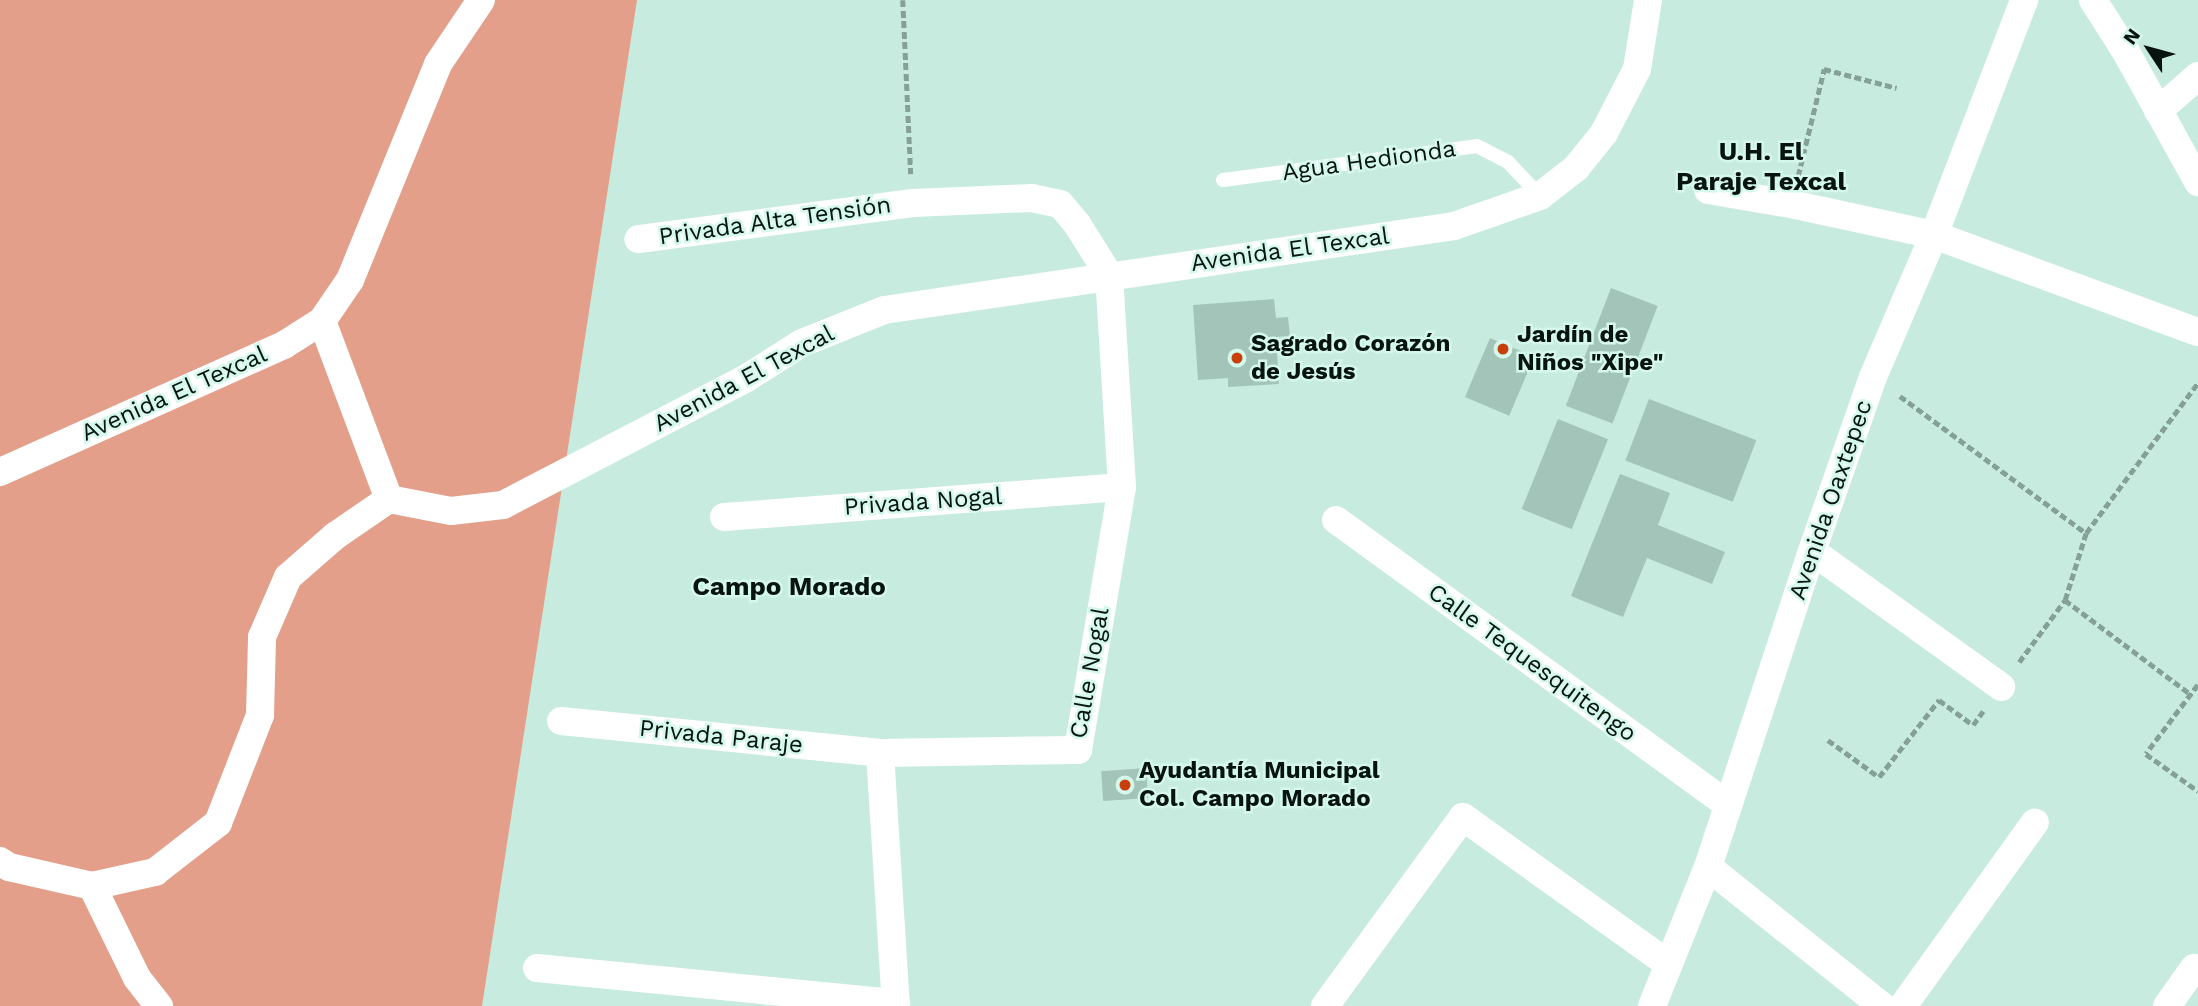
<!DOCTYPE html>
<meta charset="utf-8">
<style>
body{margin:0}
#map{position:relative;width:2198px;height:1006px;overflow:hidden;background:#c8ebdf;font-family:"Work Sans",sans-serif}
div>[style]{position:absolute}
.forest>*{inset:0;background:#e39f8a}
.building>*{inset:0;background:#a2c4b9;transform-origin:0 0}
.path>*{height:4.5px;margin-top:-2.25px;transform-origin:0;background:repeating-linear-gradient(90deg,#85a197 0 7px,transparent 0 10.5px)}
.service>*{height:14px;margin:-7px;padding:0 7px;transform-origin:7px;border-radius:7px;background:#fff}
.minor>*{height:28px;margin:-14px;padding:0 14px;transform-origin:14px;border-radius:14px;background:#fff}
.dots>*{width:19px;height:19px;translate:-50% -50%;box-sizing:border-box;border:4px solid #d5f8ec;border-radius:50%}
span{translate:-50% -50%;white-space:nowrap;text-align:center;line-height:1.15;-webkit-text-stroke:5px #d5f8ec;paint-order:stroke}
.street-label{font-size:24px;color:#071410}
.poi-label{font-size:24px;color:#071410;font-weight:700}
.left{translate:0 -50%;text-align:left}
.neighbourhood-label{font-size:26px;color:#071410;font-weight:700}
.north{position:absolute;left:2114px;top:14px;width:70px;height:70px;-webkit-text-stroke:5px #d5f8ec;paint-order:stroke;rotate:306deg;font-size:19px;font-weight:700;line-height:28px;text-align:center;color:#071410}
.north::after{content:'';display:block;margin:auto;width:24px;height:32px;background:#071410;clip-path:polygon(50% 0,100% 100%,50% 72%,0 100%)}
</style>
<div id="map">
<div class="forest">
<i style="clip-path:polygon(0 0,637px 0,482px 1006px,0 1006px)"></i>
</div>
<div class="building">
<i style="left:1611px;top:288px;width:50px;height:126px;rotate:21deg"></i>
<i style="clip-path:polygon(1274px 299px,1276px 318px,1288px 317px,1290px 336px,1276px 337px,1279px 384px,1228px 387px,1228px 378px,1198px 380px,1193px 305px)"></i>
<i style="left:1490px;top:338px;width:48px;height:64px;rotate:23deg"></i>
<i style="left:1649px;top:399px;width:115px;height:66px;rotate:21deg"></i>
<i style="left:1558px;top:419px;width:54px;height:97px;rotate:22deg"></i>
<i style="clip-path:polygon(1620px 474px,1670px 493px,1658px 525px,1725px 552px,1712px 584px,1647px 558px,1623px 617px,1571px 596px)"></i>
<i style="left:1146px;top:768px;width:30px;height:45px;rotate:86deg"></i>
</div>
<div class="path">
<i style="left:903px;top:0;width:174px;rotate:87.4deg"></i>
<i style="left:1798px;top:176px;width:110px;rotate:-76.3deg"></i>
<i style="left:1824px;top:69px;width:75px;rotate:14.6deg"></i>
<i style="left:1900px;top:396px;width:231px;rotate:36.4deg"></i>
<i style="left:2065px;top:600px;width:156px;rotate:36.9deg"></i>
<i style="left:2019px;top:662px;width:77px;rotate:-53.4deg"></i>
<i style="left:2065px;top:600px;width:70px;rotate:-72.6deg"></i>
<i style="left:2086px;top:533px;width:187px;rotate:-53.3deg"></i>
<i style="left:2198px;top:685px;width:86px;rotate:127deg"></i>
<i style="left:2146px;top:754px;width:64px;rotate:35.4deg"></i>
<i style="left:1828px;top:740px;width:63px;rotate:36deg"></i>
<i style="left:1879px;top:777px;width:98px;rotate:-52.1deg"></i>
<i style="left:1939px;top:700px;width:42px;rotate:36.3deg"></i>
<i style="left:1973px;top:725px;width:17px;rotate:-54deg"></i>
</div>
<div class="service">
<i style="left:1223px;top:180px;width:256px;rotate:-7.6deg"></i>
<i style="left:1477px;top:146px;width:35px;rotate:27deg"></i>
<i style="left:1508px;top:162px;width:47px;rotate:46.7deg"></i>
</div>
<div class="minor">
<i style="left:2093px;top:0;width:62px;rotate:57.6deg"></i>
<i style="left:2126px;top:52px;width:149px;rotate:61deg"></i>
<i style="left:2158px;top:111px;width:53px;rotate:-41.2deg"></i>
<i style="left:1708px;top:190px;width:84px;rotate:9.6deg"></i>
<i style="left:1791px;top:204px;width:146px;rotate:12.2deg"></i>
<i style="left:1934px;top:235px;width:281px;rotate:20.2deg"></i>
<i style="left:322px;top:321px;width:190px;rotate:69.4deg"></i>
<i style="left:0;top:472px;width:311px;rotate:-24.1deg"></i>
<i style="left:284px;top:345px;width:45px;rotate:-32.3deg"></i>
<i style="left:322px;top:321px;width:50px;rotate:-55.7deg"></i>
<i style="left:350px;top:280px;width:233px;rotate:-67.8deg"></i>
<i style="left:438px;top:64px;width:77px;rotate:-56.1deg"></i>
<i style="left:724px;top:517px;width:399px;rotate:-4.3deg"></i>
<i style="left:1336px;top:520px;width:485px;rotate:36deg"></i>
<i style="left:1812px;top:551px;width:233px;rotate:35.7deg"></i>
<i style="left:561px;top:721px;width:321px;rotate:5.7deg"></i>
<i style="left:880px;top:753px;width:198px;rotate:-0.9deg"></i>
<i style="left:1078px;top:750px;width:267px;rotate:-80.5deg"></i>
<i style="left:1122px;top:487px;width:212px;rotate:-93.5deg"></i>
<i style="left:1109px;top:275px;width:60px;rotate:-122.1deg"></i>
<i style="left:1077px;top:224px;width:26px;rotate:-130deg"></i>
<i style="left:1060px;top:204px;width:29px;rotate:-168deg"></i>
<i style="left:1032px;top:198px;width:119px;rotate:177.6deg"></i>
<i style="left:913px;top:203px;width:277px;rotate:172.5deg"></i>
<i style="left:880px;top:753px;width:254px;rotate:86.4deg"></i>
<i style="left:0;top:861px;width:11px;rotate:34deg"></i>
<i style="left:9px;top:867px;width:85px;rotate:12.9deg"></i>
<i style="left:92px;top:886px;width:65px;rotate:-12.5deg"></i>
<i style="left:155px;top:872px;width:80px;rotate:-37.9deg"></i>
<i style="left:218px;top:823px;width:116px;rotate:-68.7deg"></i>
<i style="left:260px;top:715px;width:78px;rotate:-88.5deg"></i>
<i style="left:262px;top:637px;width:65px;rotate:-66.6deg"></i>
<i style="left:288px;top:577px;width:62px;rotate:-41.1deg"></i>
<i style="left:335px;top:536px;width:65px;rotate:-34.4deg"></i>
<i style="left:389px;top:499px;width:63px;rotate:11deg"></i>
<i style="left:451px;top:511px;width:52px;rotate:-6.6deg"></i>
<i style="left:503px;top:505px;width:273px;rotate:-27.5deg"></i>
<i style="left:745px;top:379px;width:67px;rotate:-32.3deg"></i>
<i style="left:802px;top:343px;width:88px;rotate:-21.9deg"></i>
<i style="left:884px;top:310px;width:576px;rotate:-8.38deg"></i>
<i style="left:1454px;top:226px;width:91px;rotate:-19.2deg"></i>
<i style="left:1540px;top:196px;width:46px;rotate:-37.9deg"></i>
<i style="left:1576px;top:168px;width:45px;rotate:-51.3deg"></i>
<i style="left:1604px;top:133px;width:72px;rotate:-62.7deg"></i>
<i style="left:1637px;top:69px;width:70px;rotate:-80.9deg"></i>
<i style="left:1708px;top:867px;width:223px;rotate:38.6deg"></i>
<i style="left:92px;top:886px;width:102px;rotate:63.9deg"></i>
<i style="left:137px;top:978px;width:36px;rotate:52deg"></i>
<i style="left:537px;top:968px;width:361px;rotate:5.6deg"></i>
<i style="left:1325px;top:1006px;width:234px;rotate:-53.9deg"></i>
<i style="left:1463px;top:817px;width:252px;rotate:35.6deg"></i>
<i style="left:1652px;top:1006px;width:150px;rotate:-68.1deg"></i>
<i style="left:1708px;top:867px;width:333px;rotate:-71.8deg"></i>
<i style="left:1812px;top:551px;width:184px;rotate:-70.7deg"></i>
<i style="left:1873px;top:377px;width:155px;rotate:-66.8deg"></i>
<i style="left:1934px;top:235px;width:252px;rotate:-69deg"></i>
<i style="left:1903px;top:1006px;width:226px;rotate:-54.3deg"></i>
<i style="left:2167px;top:1006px;width:47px;rotate:-54.6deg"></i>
</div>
<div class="dots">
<i style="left:1503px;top:349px;background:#c7400c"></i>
<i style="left:1237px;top:358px;background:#c7400c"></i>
<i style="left:1125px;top:785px;background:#c7400c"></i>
</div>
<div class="street-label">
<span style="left:1369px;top:161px;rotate:-8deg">Agua Hedionda</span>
<span style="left:775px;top:221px;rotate:-8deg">Privada Alta Tensión</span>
<span style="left:1290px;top:250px;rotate:-8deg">Avenida El Texcal</span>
<span style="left:744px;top:379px;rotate:-28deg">Avenida El Texcal</span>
<span style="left:174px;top:394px;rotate:-24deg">Avenida El Texcal</span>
<span style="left:1831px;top:500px;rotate:-71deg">Avenida Oaxtepec</span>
<span style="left:923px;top:502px;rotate:-4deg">Privada Nogal</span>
<span style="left:1532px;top:663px;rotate:36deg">Calle Tequesquitengo</span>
<span style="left:1090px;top:673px;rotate:-80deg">Calle Nogal</span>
<span style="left:721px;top:737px;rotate:6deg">Privada Paraje</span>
</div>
<div class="poi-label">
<span class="left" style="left:1517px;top:349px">Jardín de<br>Niños "Xipe"</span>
<span class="left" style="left:1251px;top:358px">Sagrado Corazón<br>de Jesús</span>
<span class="left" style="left:1139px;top:785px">Ayudantía Municipal<br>Col. Campo Morado</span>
</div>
<div class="neighbourhood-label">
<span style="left:1761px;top:167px">U.H. El<br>Paraje Texcal</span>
<span style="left:789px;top:587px">Campo Morado</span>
</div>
<div class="north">N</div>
</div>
